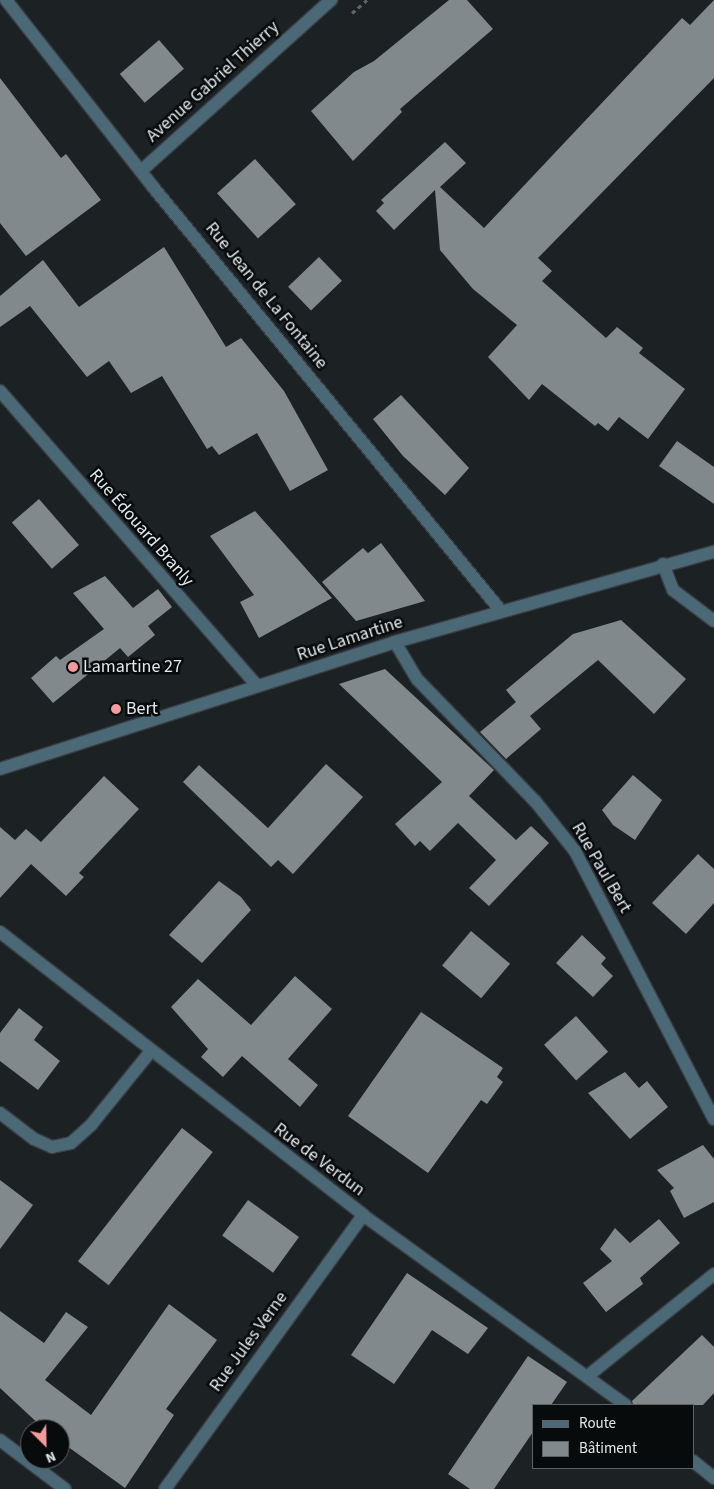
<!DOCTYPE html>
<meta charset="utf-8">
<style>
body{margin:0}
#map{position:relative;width:714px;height:1489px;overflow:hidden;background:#1c2124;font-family:"Source Sans 3",sans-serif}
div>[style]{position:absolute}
.building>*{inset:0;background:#82898c;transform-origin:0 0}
.path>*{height:3px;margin-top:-1.5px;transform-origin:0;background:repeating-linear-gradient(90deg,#606568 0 4px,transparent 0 8px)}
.roads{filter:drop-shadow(1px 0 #383d40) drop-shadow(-1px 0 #383d40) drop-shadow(0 1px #383d40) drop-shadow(0 -1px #383d40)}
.minor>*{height:12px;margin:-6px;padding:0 6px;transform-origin:6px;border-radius:6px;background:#4a6876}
.tertiary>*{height:12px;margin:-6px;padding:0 6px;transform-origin:6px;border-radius:6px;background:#4a6876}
.dots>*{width:14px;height:14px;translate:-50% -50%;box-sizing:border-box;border:2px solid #080b0c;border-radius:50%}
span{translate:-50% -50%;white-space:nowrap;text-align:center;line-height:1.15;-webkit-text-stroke:5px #080b0c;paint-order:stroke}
.street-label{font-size:18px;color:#e4e8ea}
.poi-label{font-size:18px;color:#e4e8ea}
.left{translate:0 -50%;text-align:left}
.legend{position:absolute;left:532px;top:1404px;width:162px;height:65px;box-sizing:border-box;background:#080b0c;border:1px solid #606365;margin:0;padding:6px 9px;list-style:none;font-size:15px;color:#e4e8ea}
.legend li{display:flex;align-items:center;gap:10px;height:25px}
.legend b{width:25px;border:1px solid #606365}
.north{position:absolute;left:20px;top:1419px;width:50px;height:50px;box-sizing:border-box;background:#080b0c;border:1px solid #606365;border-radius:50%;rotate:157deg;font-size:14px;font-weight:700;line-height:20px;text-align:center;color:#e4e8ea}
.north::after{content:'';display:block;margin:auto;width:18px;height:22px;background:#f59b9d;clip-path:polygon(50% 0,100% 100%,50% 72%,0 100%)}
</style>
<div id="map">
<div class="building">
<i style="clip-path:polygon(449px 0,467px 0,493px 29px,400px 109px,402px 112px,353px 161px,311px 111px,354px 72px,374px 61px)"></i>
<i style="clip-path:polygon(714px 0,714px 78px,538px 258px,552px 271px,542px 281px,606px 338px,617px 327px,643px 348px,639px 353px,685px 389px,648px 439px,619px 417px,608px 431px,598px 423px,595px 426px,542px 384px,529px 400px,488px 357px,517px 325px,473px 289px,440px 250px,435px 190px,394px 230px,376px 211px,384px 203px,381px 200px,445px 142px,466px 163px,440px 187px,484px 228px,682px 18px,690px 25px)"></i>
<i style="left:159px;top:40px;width:38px;height:52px;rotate:49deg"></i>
<i style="clip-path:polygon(0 78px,61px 158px,66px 154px,101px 200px,26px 256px,0 223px)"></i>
<i style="left:255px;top:159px;width:61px;height:51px;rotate:48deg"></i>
<i style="clip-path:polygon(164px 247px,226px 347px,241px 338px,284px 391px,328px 470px,290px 491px,257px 433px,219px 455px,212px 446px,207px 449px,162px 376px,131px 393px,109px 361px,87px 377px,30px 306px,0 327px,0 296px,43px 260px,79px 307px)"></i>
<i style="left:319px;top:257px;width:33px;height:43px;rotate:46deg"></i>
<i style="clip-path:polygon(401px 395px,469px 468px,445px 495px,403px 456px,373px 419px)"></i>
<i style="clip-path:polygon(677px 441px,714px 467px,714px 504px,659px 466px)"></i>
<i style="left:39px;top:499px;width:61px;height:36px;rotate:49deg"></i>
<i style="clip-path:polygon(255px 511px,332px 598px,259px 638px,240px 602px,254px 595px,210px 536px)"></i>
<i style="clip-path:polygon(381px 543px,425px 601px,356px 621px,322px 582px,363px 548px,368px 553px)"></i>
<i style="clip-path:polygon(105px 576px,133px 608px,158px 589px,172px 607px,148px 626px,155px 635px,128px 657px,120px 648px,53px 703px,31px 678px,56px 656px,60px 660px,104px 629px,73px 593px)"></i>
<i style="clip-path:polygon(621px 620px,686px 679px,654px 714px,598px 660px,530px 716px,541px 729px,506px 759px,480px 732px,516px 702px,506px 690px,573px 634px)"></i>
<i style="clip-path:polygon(385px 669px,494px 770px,469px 796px,516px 840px,531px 826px,549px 843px,489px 906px,469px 888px,496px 860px,458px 823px,430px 851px,420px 841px,415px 846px,395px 824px,442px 782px,339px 684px)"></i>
<i style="clip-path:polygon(326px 764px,363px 797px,293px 874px,278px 860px,271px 867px,183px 782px,199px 765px,268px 828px)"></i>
<i style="clip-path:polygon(633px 775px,662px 800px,635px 840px,613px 825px,602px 810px)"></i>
<i style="clip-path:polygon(104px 776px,139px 809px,79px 873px,84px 877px,66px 896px,31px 864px,0 898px,0 827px,15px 840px,26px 829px,41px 842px)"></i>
<i style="clip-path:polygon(698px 854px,714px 869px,714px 903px,686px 934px,652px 903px)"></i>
<i style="clip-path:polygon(219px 881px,241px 897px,251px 910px,202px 963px,169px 935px)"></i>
<i style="left:471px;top:931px;width:51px;height:45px;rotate:40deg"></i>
<i style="clip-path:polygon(582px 935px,606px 958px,601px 964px,613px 976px,593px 997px,556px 963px)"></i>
<i style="clip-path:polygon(295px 976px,332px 1009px,288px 1059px,318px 1085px,300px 1107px,242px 1056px,223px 1077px,201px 1057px,208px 1049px,171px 1007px,198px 979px,251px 1025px)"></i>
<i style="clip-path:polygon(19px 1008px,43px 1027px,34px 1040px,60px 1061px,38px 1090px,0 1061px,0 1033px)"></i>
<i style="clip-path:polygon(421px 1012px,503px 1068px,497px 1077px,503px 1082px,487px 1104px,481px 1100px,428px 1173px,348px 1116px)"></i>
<i style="left:576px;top:1016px;width:48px;height:43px;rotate:48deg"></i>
<i style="clip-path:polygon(625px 1072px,639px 1088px,647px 1081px,668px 1107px,630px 1139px,588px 1093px)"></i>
<i style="left:182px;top:1128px;width:39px;height:169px;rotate:38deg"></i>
<i style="clip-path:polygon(703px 1145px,714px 1159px,714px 1202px,684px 1218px,670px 1191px,674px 1188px,657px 1170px)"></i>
<i style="clip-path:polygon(0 1180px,33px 1205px,0 1249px)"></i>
<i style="left:248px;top:1200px;width:63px;height:44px;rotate:36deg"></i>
<i style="clip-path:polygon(659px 1219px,680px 1243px,640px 1278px,643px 1284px,606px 1312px,583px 1283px,612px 1261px,600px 1249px,615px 1228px,630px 1243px)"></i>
<i style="clip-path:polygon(407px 1273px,488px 1328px,468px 1354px,432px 1330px,394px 1384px,351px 1355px)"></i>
<i style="clip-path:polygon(169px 1304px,217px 1340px,166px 1409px,174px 1415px,125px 1488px,60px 1441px,60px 1429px,44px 1429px,0 1388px,0 1311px,44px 1343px,66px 1312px,88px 1327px,45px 1380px,91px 1415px)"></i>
<i style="clip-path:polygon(702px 1335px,714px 1347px,714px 1393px,703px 1405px,633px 1405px,632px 1401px)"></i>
<i style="clip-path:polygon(528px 1356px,567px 1382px,551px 1405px,533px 1405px,533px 1432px,494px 1489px,470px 1489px,448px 1474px)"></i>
</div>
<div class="path">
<i style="left:352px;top:13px;width:20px;rotate:-41deg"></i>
</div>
<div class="roads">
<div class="minor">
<i style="left:6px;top:0;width:238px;rotate:51.8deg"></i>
<i style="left:153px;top:187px;width:549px;rotate:50.62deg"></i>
<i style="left:141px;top:171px;width:256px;rotate:-42deg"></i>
<i style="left:0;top:391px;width:391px;rotate:48.9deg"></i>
<i style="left:663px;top:564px;width:28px;rotate:69deg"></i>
<i style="left:673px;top:590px;width:51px;rotate:37.1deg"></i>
<i style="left:395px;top:642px;width:43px;rotate:59.3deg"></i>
<i style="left:417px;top:679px;width:170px;rotate:46deg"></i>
<i style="left:535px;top:801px;width:64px;rotate:51.3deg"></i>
<i style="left:575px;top:851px;width:302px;rotate:62.6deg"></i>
<i style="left:0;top:932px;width:460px;rotate:37.9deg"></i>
<i style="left:363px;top:1215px;width:324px;rotate:35.9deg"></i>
<i style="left:0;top:1113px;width:43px;rotate:37.4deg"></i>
<i style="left:34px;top:1139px;width:20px;rotate:24deg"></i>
<i style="left:52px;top:1147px;width:19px;rotate:-12deg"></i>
<i style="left:71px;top:1143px;width:27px;rotate:-42deg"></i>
<i style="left:91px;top:1125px;width:95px;rotate:-51deg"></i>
<i style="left:589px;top:1375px;width:161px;rotate:-38.9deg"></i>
<i style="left:0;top:1440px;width:81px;rotate:37deg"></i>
<i style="left:693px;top:1461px;width:27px;rotate:39deg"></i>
<i style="left:165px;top:1489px;width:338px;rotate:-54.1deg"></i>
</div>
<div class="tertiary">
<i style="left:0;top:769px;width:415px;rotate:-17.8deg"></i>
<i style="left:395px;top:642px;width:331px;rotate:-15.8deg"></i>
</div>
</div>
<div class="dots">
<i style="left:73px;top:667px;background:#f59b9d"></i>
<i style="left:116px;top:709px;background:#f59b9d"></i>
</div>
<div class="street-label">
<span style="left:213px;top:82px;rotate:-42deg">Avenue Gabriel Thierry</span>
<span style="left:266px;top:296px;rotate:51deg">Rue Jean de La Fontaine</span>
<span style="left:141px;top:528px;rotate:49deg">Rue Édouard Branly</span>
<span style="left:350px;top:639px;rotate:-18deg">Rue Lamartine</span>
<span style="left:601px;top:868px;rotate:60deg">Rue Paul Bert</span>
<span style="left:319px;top:1160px;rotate:37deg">Rue de Verdun</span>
<span style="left:249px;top:1342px;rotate:-54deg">Rue Jules Verne</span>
</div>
<div class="poi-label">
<span class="left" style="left:83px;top:667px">Lamartine 27</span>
<span class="left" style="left:126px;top:709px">Bert</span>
</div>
<ul class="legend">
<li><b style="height:6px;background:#4a6876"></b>Route</li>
<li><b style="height:14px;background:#82898c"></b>Bâtiment</li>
</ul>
<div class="north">N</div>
</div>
